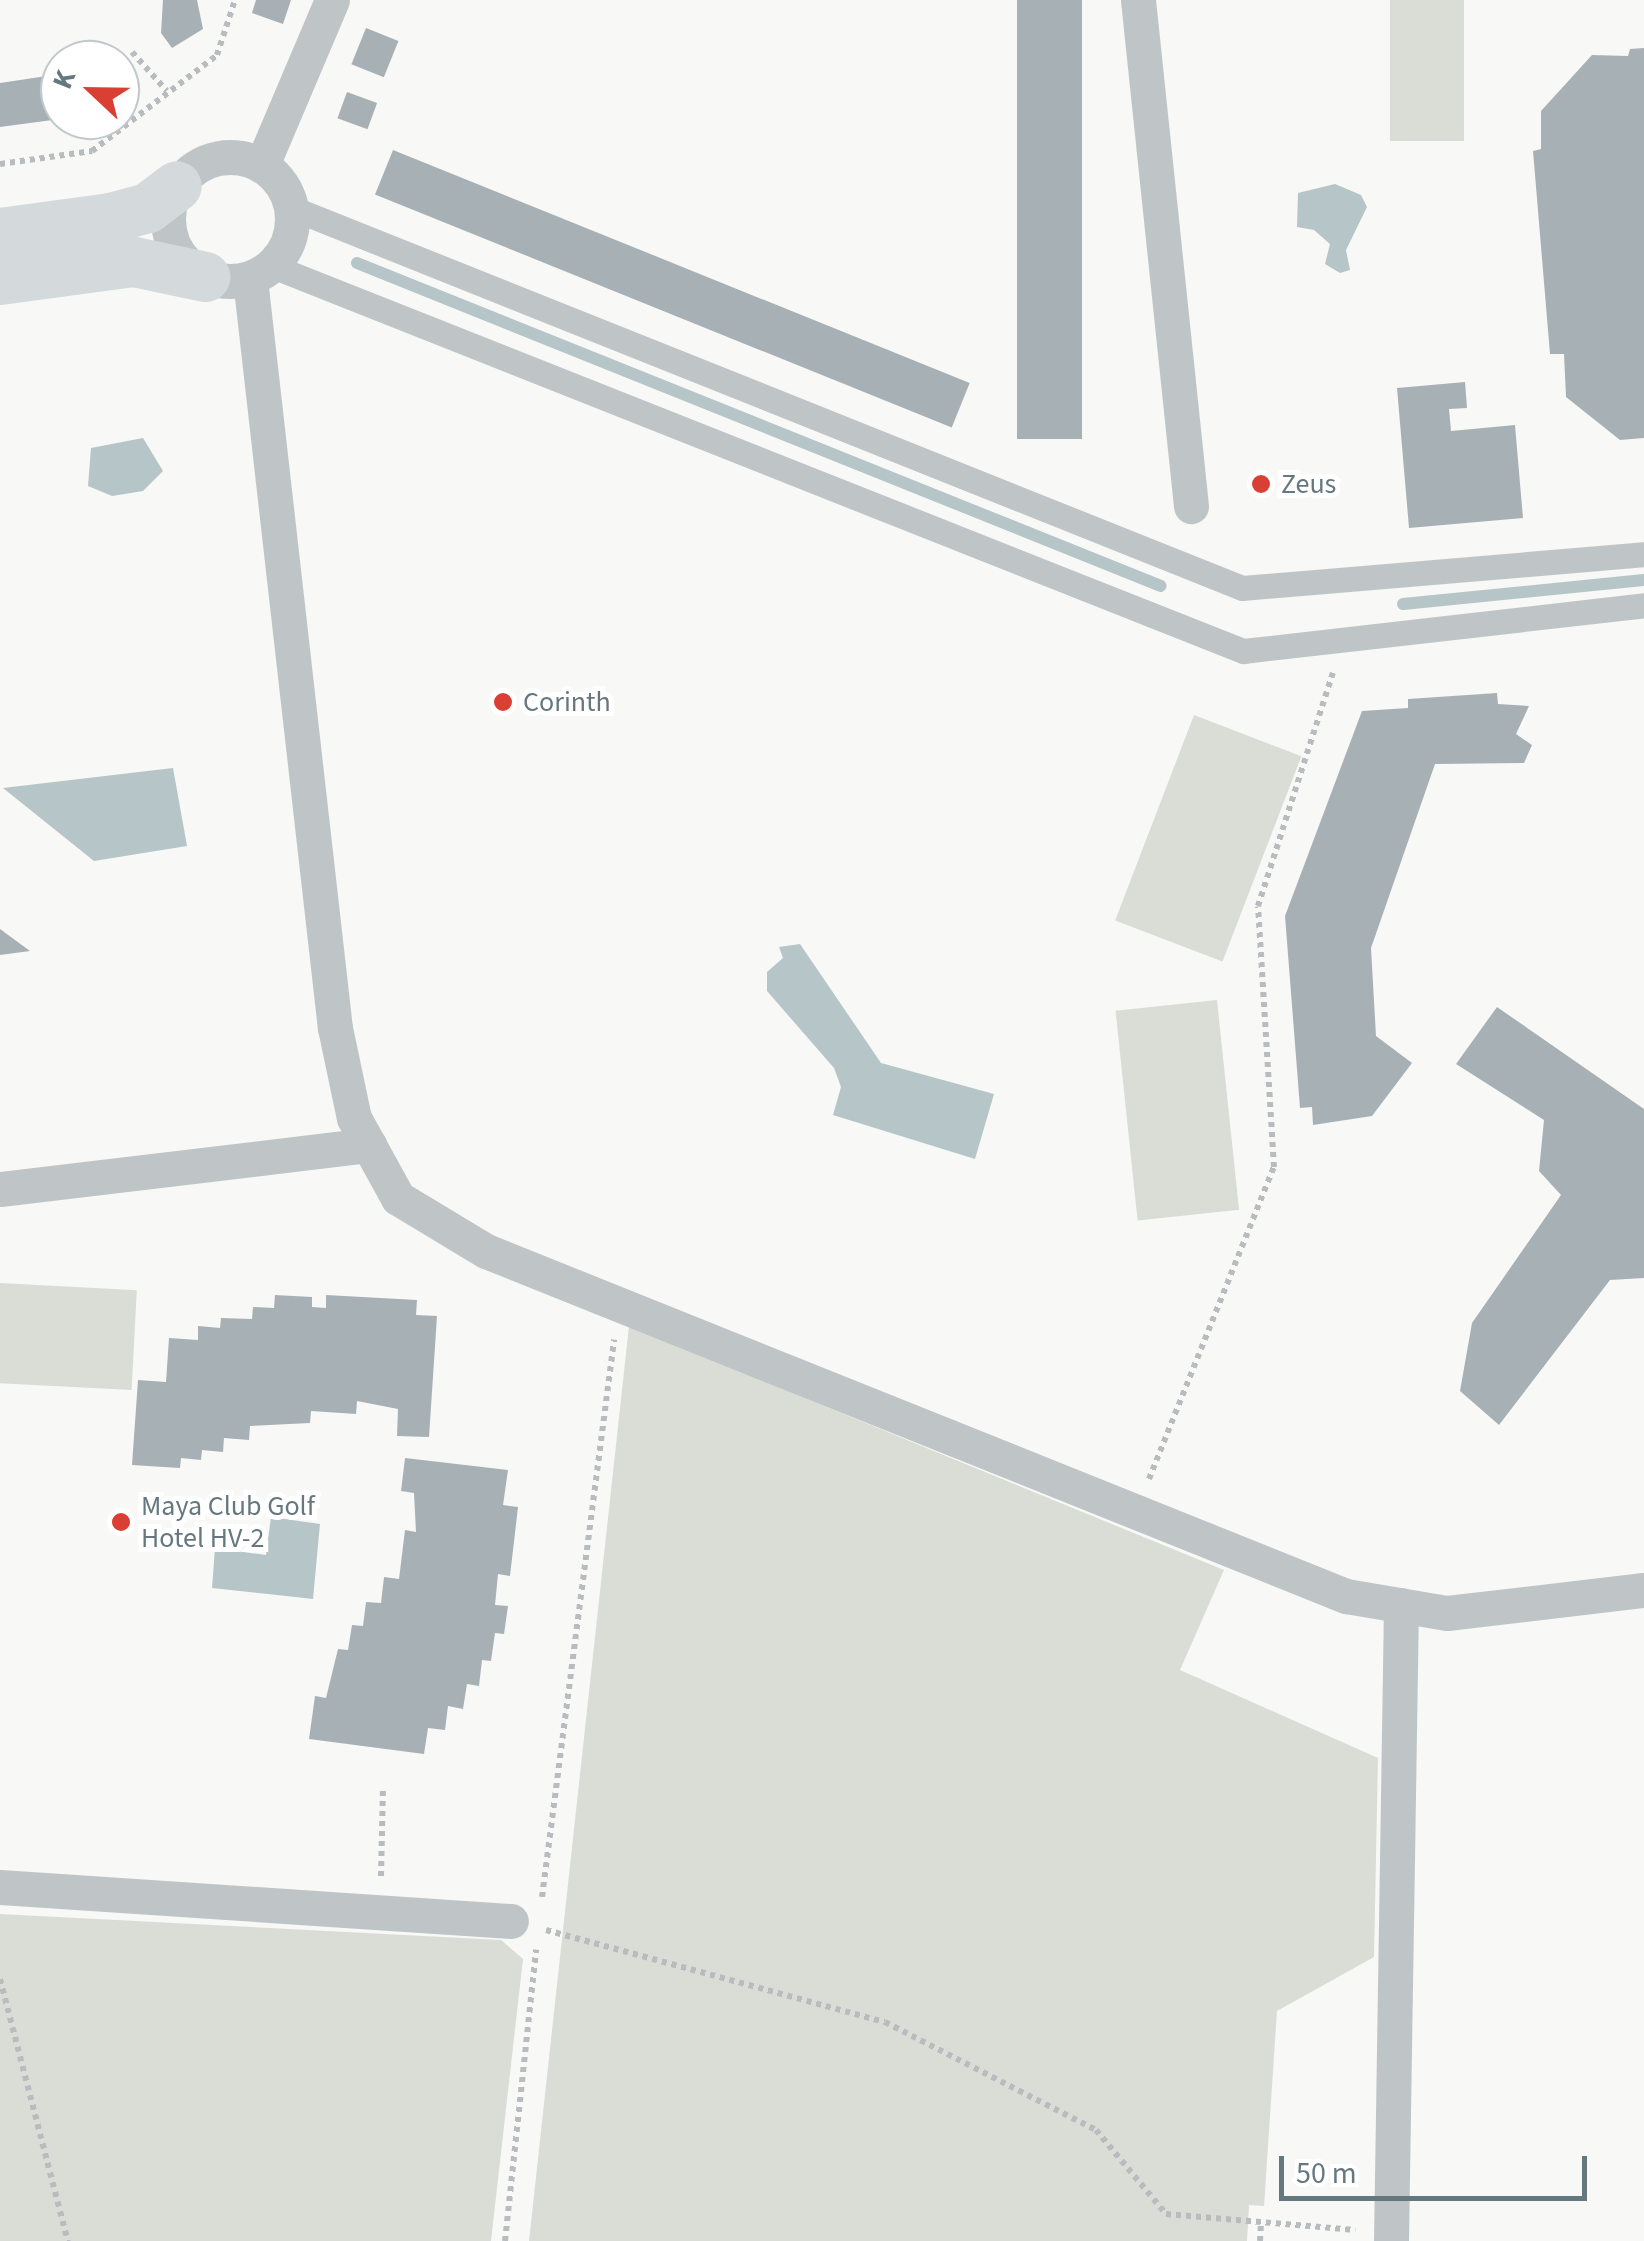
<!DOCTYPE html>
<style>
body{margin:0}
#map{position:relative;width:1644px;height:2241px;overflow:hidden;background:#f8f8f6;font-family:"Source Sans 3",sans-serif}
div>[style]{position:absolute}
.green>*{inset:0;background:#d9ddd5;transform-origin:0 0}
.water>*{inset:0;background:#b6c5c7}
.stream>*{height:12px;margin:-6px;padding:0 6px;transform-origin:6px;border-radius:6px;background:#b6c5c7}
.building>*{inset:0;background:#a7b1b5;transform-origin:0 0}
.path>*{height:6px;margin-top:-3px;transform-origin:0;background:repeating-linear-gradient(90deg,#b8bcbe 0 5px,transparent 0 10px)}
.pedestrian>*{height:25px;margin:-12.5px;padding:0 12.5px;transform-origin:12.5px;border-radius:12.5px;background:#bfc5c7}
.minor>*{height:35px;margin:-17.5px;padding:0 17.5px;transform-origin:17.5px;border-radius:17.5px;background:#bfc5c7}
.minor>.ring{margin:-17.5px;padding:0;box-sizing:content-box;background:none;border:35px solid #bfc5c7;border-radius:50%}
.secondary>*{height:50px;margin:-25px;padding:0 25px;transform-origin:25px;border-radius:25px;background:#d4d9db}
.dots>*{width:28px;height:28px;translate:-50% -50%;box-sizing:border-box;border:5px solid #fff;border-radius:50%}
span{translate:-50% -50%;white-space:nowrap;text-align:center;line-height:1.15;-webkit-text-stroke:10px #fff;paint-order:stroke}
.poi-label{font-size:28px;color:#65787f}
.left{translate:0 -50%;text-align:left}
.north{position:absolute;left:40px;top:40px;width:100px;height:100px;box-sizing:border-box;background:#fff;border:2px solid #c1c9cc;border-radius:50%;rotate:292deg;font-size:28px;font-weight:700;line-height:40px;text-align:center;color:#65787f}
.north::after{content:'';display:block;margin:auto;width:35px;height:45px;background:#da3f33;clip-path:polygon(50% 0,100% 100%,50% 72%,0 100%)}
.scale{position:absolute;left:1279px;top:2156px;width:308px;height:45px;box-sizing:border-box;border:5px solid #65787f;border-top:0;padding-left:12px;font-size:30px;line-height:35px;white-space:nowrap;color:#65787f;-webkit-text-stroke:8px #fff;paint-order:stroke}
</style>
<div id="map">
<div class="green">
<i style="left:1390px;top:0;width:74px;height:141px"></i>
<i style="left:1194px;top:715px;width:115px;height:220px;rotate:21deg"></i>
<i style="left:1217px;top:1000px;width:211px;height:102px;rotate:84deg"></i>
<i style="left:0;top:1283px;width:137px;height:100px;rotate:3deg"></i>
<i style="clip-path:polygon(629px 1326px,1224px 1570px,1180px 1670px,1378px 1758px,1374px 1957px,1277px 2011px,1264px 2206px,1249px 2205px,1247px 2241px,529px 2241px)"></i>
<i style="clip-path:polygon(0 1914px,501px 1940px,523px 1959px,491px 2241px,0 2241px)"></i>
</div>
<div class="water">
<i style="clip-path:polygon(1335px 184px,1361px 195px,1367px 207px,1346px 250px,1350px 270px,1340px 273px,1325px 264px,1330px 244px,1314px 230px,1297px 227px,1298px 193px)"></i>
<i style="clip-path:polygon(143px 438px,163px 471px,143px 491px,112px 496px,88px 486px,91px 448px)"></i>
<i style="clip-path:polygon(173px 768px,187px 846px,94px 861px,3px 788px)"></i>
<i style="clip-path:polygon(800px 944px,881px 1063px,994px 1094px,975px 1159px,833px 1115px,841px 1087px,834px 1068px,767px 991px,767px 972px,783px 958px,779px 947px)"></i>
<i style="clip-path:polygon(271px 1517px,320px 1524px,313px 1599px,212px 1588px,215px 1548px,266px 1555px)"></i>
</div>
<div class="stream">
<i style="left:357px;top:263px;width:866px;rotate:21.89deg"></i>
<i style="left:1403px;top:604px;width:242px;rotate:-5.7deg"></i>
</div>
<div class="building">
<i style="clip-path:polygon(163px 0,197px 0,203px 29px,172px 48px,161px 33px)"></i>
<i style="clip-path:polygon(256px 0,291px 0,283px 24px,252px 13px)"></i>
<i style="left:1017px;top:0;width:65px;height:439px"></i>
<i style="left:366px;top:28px;width:35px;height:39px;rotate:22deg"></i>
<i style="clip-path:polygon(1644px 48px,1644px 438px,1620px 440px,1566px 397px,1564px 354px,1550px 354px,1533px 151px,1541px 149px,1541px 111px,1592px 55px,1628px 56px,1630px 49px)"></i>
<i style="clip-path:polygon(60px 74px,60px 119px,0 127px,0 83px)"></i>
<i style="left:347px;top:92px;width:32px;height:28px;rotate:20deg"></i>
<i style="left:393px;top:150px;width:622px;height:48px;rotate:22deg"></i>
<i style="clip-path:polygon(1465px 382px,1467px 408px,1449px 409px,1451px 431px,1515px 425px,1523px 518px,1409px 528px,1397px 388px)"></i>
<i style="clip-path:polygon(1497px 693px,1498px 704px,1529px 706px,1516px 734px,1532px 745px,1524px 763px,1435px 764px,1371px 948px,1376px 1036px,1412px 1063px,1372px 1116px,1313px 1125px,1312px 1107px,1300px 1108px,1285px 916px,1362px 711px,1408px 708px,1408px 699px)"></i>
<i style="clip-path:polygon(0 929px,30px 951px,0 955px)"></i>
<i style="clip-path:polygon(1497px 1007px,1644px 1109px,1644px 1278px,1610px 1280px,1499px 1425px,1460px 1391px,1472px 1323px,1561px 1195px,1539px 1171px,1544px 1120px,1456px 1064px)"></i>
<i style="clip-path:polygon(275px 1295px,312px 1297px,312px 1307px,326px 1308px,326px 1295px,417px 1300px,416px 1315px,437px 1316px,429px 1437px,397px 1436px,398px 1409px,357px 1401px,356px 1414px,311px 1411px,310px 1423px,250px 1426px,249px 1440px,224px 1438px,223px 1452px,202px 1450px,201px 1460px,181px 1458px,180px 1468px,132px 1465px,138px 1380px,166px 1382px,169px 1338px,198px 1340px,198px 1326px,220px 1328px,221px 1318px,252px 1319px,253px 1307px,274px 1308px)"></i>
<i style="clip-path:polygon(405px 1458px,508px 1470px,503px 1505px,518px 1507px,510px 1576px,498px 1574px,495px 1605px,508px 1606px,504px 1634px,495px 1633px,491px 1661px,482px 1660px,479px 1686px,467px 1684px,463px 1709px,448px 1706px,445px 1730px,428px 1728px,424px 1754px,309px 1739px,315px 1696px,326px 1698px,338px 1649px,348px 1650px,352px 1625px,363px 1626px,366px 1602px,381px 1603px,384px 1577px,399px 1579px,405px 1530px,416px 1532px,414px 1493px,401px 1491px)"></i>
</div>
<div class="path">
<i style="left:132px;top:52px;width:52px;rotate:48.1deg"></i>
<i style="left:0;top:164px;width:93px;rotate:-8deg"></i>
<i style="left:92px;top:151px;width:158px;rotate:-37.5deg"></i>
<i style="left:217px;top:55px;width:58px;rotate:-71.9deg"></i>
<i style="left:1149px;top:1479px;width:336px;rotate:-68.2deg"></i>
<i style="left:1274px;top:1167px;width:261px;rotate:-93.5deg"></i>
<i style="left:1258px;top:906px;width:245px;rotate:-72.2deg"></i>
<i style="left:381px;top:1876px;width:85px;rotate:-88.7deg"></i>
<i style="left:542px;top:1897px;width:562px;rotate:-82.63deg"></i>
<i style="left:546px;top:1930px;width:351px;rotate:15.2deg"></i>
<i style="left:885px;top:2022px;width:237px;rotate:27.1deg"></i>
<i style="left:1096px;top:2130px;width:109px;rotate:50.2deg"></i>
<i style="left:1166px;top:2214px;width:190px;rotate:4.8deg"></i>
<i style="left:0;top:1979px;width:271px;rotate:75.5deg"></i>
<i style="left:505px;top:2241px;width:293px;rotate:-83.9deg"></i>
<i style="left:1260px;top:2241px;width:19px;rotate:-87deg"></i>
</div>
<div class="pedestrian">
<i style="left:292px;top:208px;width:1023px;rotate:21.8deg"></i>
<i style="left:1242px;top:588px;width:403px;rotate:-4.8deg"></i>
<i style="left:272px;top:266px;width:1045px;rotate:21.63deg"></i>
<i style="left:1243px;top:651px;width:404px;rotate:-6.5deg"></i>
</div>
<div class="minor">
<i style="left:1138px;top:0;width:509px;rotate:84.02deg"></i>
<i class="ring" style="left:168px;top:157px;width:89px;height:89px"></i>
<i style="left:262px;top:165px;width:179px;rotate:-67deg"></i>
<i style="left:250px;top:279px;width:754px;rotate:83.53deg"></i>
<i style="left:335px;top:1028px;width:92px;rotate:78.1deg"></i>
<i style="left:354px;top:1118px;width:91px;rotate:61.2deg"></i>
<i style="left:398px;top:1198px;width:103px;rotate:31.1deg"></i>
<i style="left:486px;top:1251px;width:927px;rotate:21.86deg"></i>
<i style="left:1346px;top:1596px;width:102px;rotate:9.6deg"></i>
<i style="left:1447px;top:1613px;width:198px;rotate:-6.7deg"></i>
<i style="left:0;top:1189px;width:372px;rotate:-6.8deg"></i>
<i style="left:0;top:1887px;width:512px;rotate:3.81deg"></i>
<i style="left:1391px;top:2241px;width:636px;rotate:-89.1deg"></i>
</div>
<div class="secondary">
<i style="left:0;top:233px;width:112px;rotate:-7.7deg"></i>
<i style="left:111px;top:218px;width:38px;rotate:-15deg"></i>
<i style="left:148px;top:208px;width:36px;rotate:-37deg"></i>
<i style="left:0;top:280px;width:135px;rotate:-7.7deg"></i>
<i style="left:134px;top:262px;width:73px;rotate:11.9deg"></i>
</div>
<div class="dots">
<i style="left:1261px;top:484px;background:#da3f33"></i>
<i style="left:503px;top:702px;background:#da3f33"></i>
<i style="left:121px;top:1522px;background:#da3f33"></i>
</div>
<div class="poi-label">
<span class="left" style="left:1281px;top:484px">Zeus</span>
<span class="left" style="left:523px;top:702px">Corinth</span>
<span class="left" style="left:141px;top:1522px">Maya Club Golf<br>Hotel HV-2</span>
</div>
<div class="north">K</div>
<div class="scale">50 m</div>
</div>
